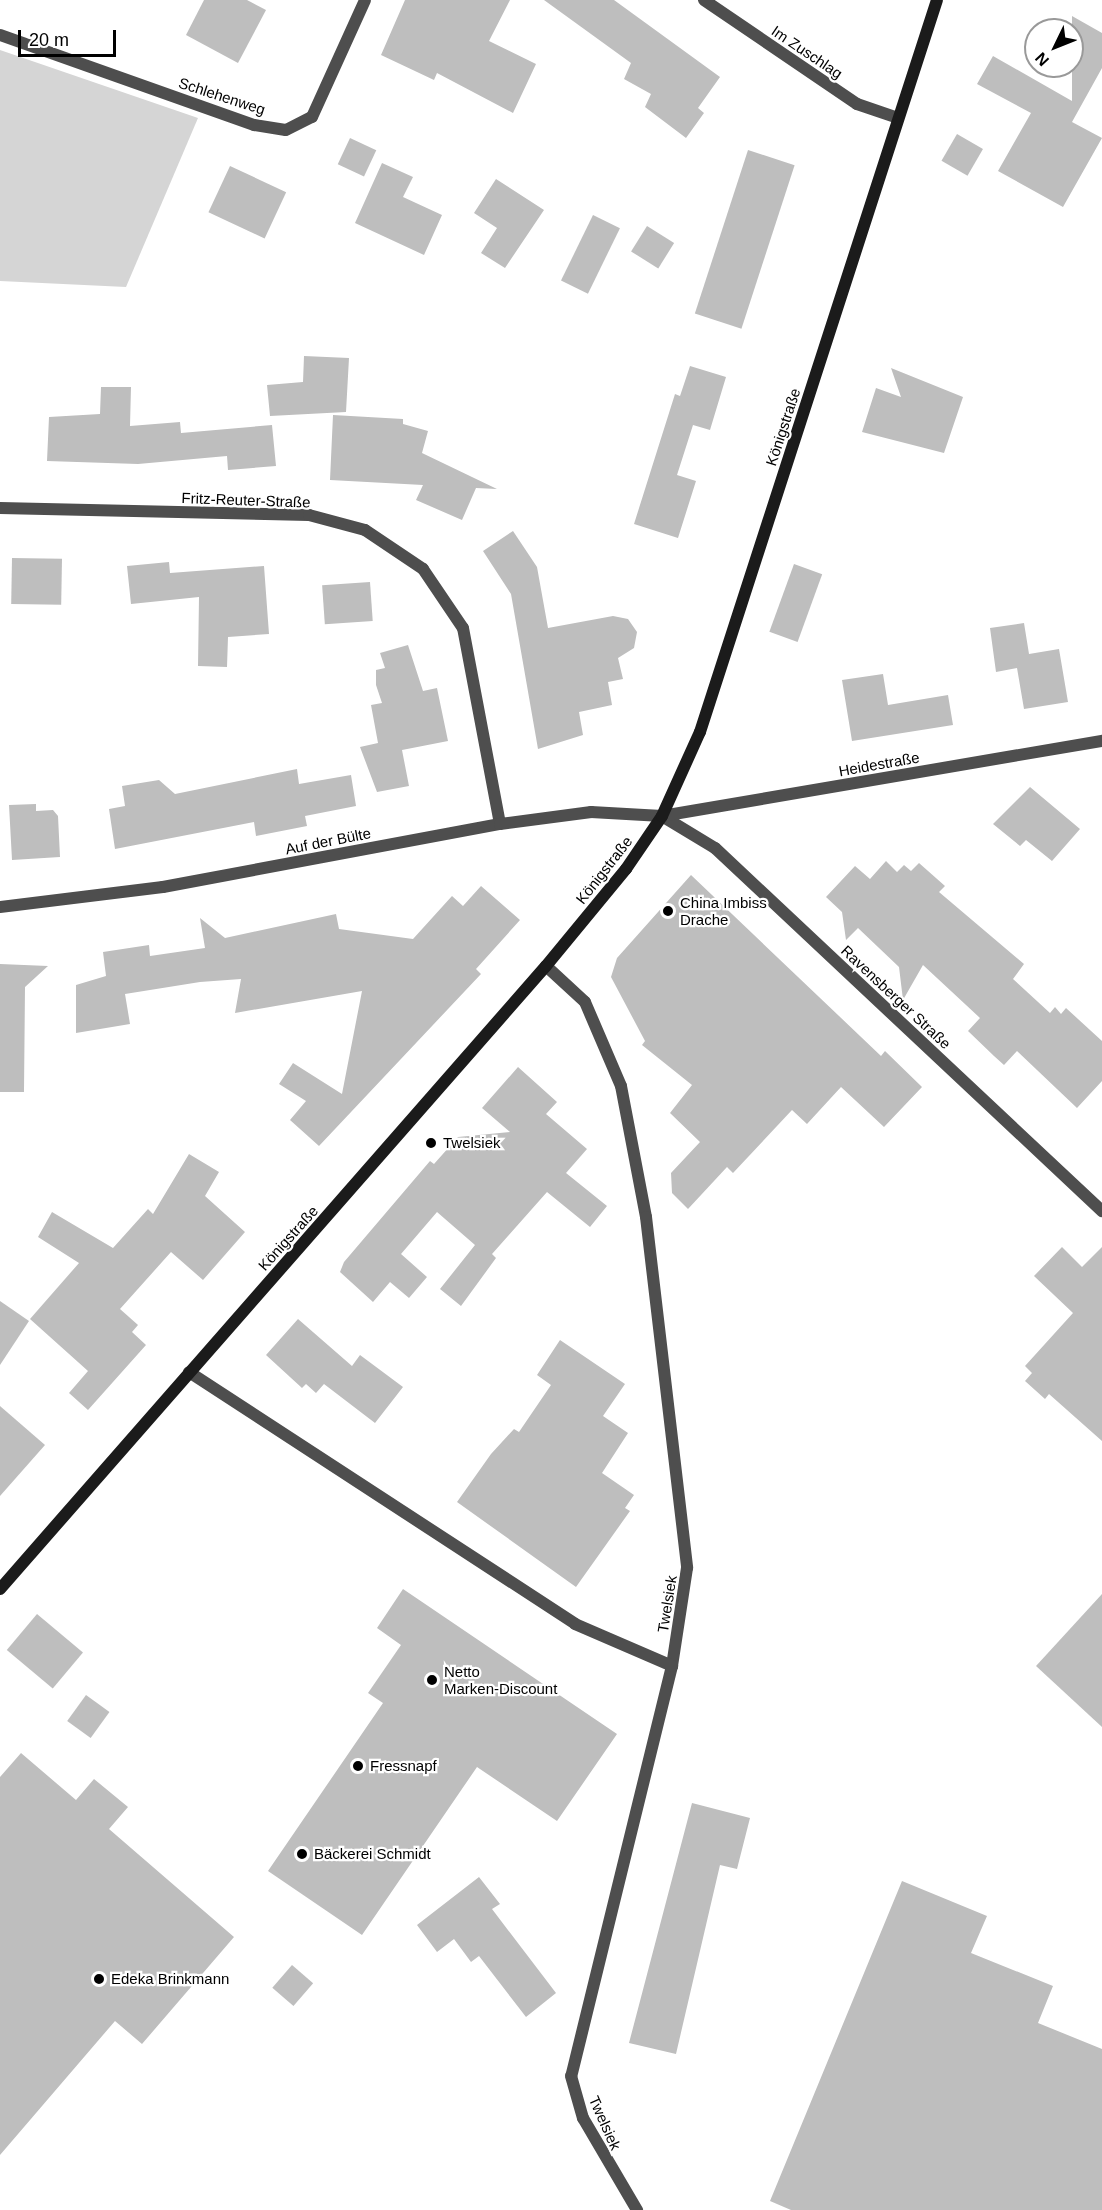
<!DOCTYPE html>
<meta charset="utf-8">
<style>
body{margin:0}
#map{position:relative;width:1102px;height:2210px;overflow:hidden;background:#fff;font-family:Helvetica,sans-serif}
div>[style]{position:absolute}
.green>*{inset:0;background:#d5d5d5}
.building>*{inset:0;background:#bebebe;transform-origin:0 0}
.minor>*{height:12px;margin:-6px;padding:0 6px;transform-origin:6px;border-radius:6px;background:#4e4e4e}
.secondary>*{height:12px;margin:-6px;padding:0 6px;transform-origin:6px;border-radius:6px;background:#1b1b1b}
.dots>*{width:16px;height:16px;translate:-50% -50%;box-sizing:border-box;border:3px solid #fff;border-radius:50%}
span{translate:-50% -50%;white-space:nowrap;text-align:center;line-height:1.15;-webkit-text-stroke:4.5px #fff;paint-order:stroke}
.street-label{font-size:15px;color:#000}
.poi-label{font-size:15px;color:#000}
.left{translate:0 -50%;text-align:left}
.north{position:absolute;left:1024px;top:18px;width:60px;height:60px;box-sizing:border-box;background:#fff;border:2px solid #999;border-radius:50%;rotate:227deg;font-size:16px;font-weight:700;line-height:24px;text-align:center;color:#000}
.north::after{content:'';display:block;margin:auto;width:21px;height:27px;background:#000;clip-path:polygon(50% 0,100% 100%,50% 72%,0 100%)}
.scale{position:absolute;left:18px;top:30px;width:98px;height:27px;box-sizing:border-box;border:3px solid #000;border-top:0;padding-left:8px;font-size:18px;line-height:21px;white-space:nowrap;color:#000;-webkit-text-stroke:4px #fff;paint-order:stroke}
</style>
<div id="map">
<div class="green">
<i style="clip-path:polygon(0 50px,198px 118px,126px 287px,0 281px)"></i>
</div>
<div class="building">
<i style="clip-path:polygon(204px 0,247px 0,266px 10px,238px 63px,186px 35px)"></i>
<i style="clip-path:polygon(405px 0,510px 0,489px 41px,536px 64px,513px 113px,437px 73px,434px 80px,381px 55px)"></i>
<i style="clip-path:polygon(544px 0,614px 0,720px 77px,698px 108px,704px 113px,686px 138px,645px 107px,651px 94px,624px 79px,631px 63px)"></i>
<i style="clip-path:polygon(1072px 16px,1102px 33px,1102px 68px,1072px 122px,1102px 138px,1063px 207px,998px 171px,1031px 113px,977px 84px,993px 56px,1072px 101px)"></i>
<i style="left:957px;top:134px;width:30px;height:31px;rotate:30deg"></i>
<i style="left:350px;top:138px;width:29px;height:29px;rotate:25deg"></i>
<i style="left:748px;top:150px;width:49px;height:172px;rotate:18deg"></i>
<i style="clip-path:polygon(382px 163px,413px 177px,403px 197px,442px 215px,424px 255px,355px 223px)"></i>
<i style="left:230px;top:166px;width:62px;height:51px;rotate:25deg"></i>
<i style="clip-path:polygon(496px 179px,544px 210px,505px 268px,481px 253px,497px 228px,474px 213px)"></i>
<i style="left:593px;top:215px;width:30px;height:73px;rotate:26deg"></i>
<i style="left:647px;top:226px;width:32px;height:30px;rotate:32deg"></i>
<i style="clip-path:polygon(304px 356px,349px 358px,346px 412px,270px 416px,267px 385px,303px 382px)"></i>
<i style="clip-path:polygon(690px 366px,726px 377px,710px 430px,693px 425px,677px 475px,696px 481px,678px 538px,634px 524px,675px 394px,680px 396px)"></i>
<i style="clip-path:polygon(891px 368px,963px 397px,944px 453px,862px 432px,876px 388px,901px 397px)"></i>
<i style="clip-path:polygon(101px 387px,131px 387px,130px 426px,180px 422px,181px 433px,272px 425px,276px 466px,228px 470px,227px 456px,138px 464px,47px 461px,49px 417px,100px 414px)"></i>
<i style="clip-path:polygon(333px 415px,403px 419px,403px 424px,428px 431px,422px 453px,497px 489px,476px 488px,462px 520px,416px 500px,423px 485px,330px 480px)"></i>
<i style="clip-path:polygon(513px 531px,537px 567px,548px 628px,613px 616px,628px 619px,637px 632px,634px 648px,618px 658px,623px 679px,608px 682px,612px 705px,579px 712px,583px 735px,538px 749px,511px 594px,483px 551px)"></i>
<i style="left:12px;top:558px;width:50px;height:46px;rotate:1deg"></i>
<i style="clip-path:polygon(169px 562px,170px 573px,264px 566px,269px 634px,228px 637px,227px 667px,198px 666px,199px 597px,131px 604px,127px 566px)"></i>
<i style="left:794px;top:564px;width:30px;height:72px;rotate:20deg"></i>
<i style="left:370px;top:582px;width:39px;height:48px;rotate:86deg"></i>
<i style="clip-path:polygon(1024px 623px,1029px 654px,1059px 649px,1068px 702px,1024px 709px,1017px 668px,996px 672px,990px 628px)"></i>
<i style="clip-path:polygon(408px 645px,423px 691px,437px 688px,448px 741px,402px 750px,409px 786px,377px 792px,360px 747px,378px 743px,371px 705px,382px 703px,376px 685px,376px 670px,385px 668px,380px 653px)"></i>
<i style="clip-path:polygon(883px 674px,888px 705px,948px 695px,953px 725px,852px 741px,842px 680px)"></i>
<i style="clip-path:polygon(297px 769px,299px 784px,351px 775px,356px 806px,305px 816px,307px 826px,256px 836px,254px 822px,115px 849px,109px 809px,125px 806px,122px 786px,159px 780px,175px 794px)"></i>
<i style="clip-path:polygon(1030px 787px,1080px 829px,1052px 861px,1026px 840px,1020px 846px,993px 824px)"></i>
<i style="clip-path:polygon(36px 804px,36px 811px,53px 810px,58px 816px,60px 857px,12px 860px,9px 805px)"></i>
<i style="clip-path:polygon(886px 861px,897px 872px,904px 865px,911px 871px,919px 863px,945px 886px,939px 892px,1024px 964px,1013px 979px,1050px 1013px,1055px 1007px,1061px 1014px,1066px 1008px,1102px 1041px,1102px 1081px,1077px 1108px,1017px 1051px,1004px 1065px,994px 1056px,968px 1031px,980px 1018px,923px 965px,903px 1000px,899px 967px,858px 928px,846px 940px,842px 912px,826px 897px,855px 866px,870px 879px)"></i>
<i style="clip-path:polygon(691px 875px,881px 1056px,885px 1051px,922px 1087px,884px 1127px,841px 1087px,807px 1124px,792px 1110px,733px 1173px,727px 1167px,688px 1209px,672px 1193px,671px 1173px,700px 1142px,670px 1113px,692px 1085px,642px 1045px,645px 1041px,611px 977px,617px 958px)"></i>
<i style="clip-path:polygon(481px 886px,520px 920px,476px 969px,481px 974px,319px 1146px,290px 1120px,306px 1101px,279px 1084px,293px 1063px,342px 1094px,362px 991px,235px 1013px,241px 979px,200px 982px,125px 994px,130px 1024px,76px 1033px,76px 985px,106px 976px,103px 952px,149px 945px,150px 956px,205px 948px,200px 918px,225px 938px,336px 914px,339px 929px,413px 939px,452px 896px,463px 906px)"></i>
<i style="clip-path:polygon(0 964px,48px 966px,25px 987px,24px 1092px,0 1092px)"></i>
<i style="clip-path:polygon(518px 1067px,557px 1102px,546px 1114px,587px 1149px,566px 1173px,607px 1206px,590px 1227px,547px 1192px,492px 1254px,496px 1258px,461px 1306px,440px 1289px,475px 1245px,437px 1212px,401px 1254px,427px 1277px,409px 1298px,390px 1282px,373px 1302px,340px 1272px,344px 1262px,430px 1161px,434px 1164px,458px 1137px,510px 1132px,482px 1108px)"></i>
<i style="clip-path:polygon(189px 1154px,219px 1172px,205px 1196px,245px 1232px,203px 1280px,171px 1252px,120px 1309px,138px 1325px,132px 1332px,146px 1345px,88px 1410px,69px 1393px,88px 1371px,30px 1319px,79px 1263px,38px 1237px,52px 1212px,113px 1248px,148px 1209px,153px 1214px)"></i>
<i style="clip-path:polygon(1062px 1247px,1082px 1267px,1102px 1247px,1102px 1441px,1049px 1394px,1045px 1399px,1025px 1381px,1032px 1373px,1025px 1366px,1073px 1313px,1034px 1276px)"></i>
<i style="clip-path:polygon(0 1301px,29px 1321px,0 1365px)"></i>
<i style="clip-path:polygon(298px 1319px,352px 1366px,360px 1355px,403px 1387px,375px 1423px,324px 1384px,316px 1393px,306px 1384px,302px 1388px,266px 1355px)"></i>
<i style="clip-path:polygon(560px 1340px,625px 1384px,603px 1416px,628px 1433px,602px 1473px,634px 1495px,625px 1508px,630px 1511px,576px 1587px,457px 1502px,491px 1454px,514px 1429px,519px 1432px,551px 1385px,537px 1375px)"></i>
<i style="clip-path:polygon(0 1406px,45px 1445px,0 1496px)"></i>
<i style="clip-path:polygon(403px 1589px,617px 1734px,557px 1821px,477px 1767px,362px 1935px,268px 1871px,383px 1703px,368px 1693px,401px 1645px,377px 1628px)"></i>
<i style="clip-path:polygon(1102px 1594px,1102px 1727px,1036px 1666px)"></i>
<i style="left:37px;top:1614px;width:60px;height:47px;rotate:40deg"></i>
<i style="left:86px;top:1695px;width:29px;height:32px;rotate:36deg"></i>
<i style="clip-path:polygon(21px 1753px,76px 1800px,94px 1779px,128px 1807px,109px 1829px,234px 1937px,142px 2044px,115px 2021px,0 2155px,0 1777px)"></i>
<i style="clip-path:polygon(692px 1803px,750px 1818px,737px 1869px,720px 1865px,676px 2054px,629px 2043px)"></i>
<i style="clip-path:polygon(479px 1877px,500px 1904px,492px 1909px,556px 1993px,526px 2017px,479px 1956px,471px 1962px,454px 1939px,437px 1952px,417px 1925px)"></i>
<i style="clip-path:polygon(902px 1881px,987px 1916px,971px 1953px,1053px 1986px,1038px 2023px,1102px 2049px,1102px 2210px,791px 2210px,770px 2201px)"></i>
<i style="left:292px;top:1965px;width:28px;height:30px;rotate:41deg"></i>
</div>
<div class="minor">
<i style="left:704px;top:0;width:185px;rotate:34.2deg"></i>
<i style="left:857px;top:104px;width:43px;rotate:18.9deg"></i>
<i style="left:0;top:35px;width:269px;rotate:19.5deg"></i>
<i style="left:254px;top:125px;width:32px;rotate:9deg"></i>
<i style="left:286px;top:130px;width:29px;rotate:-27deg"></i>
<i style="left:312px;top:117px;width:128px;rotate:-65.6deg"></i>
<i style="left:0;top:508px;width:309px;rotate:1.3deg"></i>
<i style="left:309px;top:515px;width:58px;rotate:15deg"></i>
<i style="left:365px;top:530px;width:70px;rotate:33.9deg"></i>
<i style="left:423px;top:569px;width:71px;rotate:55.9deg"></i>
<i style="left:463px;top:628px;width:199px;rotate:79.3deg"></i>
<i style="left:662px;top:816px;width:62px;rotate:31.1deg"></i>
<i style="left:715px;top:848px;width:531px;rotate:43.17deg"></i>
<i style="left:0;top:907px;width:164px;rotate:-7deg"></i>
<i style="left:163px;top:887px;width:343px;rotate:-10.6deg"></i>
<i style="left:500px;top:824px;width:92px;rotate:-7.5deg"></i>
<i style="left:591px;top:812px;width:71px;rotate:3.2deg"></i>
<i style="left:662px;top:816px;width:446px;rotate:-9.7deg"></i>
<i style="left:546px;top:966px;width:53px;rotate:42.7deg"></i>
<i style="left:585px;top:1002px;width:91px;rotate:66.8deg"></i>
<i style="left:621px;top:1086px;width:133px;rotate:79.2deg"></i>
<i style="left:646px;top:1217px;width:353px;rotate:83.3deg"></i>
<i style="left:687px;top:1568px;width:99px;rotate:98.7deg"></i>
<i style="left:672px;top:1666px;width:422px;rotate:103.8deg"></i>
<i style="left:571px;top:2076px;width:44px;rotate:74.1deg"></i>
<i style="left:583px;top:2118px;width:107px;rotate:59.6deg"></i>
<i style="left:189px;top:1372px;width:461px;rotate:33.1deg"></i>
<i style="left:575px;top:1624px;width:106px;rotate:23.4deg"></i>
</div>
<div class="secondary">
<i style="left:0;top:1589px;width:828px;rotate:-48.77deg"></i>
<i style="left:546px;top:966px;width:126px;rotate:-50.5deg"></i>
<i style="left:626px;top:869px;width:64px;rotate:-55.8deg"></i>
<i style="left:662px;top:816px;width:92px;rotate:-65.7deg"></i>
<i style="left:700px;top:732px;width:769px;rotate:-72.06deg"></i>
</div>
<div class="dots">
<i style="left:668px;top:911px;background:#000"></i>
<i style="left:431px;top:1143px;background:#000"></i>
<i style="left:432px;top:1680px;background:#000"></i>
<i style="left:358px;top:1766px;background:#000"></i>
<i style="left:302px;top:1854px;background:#000"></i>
<i style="left:99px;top:1979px;background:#000"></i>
</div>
<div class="street-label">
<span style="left:807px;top:52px;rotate:34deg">Im Zuschlag</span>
<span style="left:222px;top:96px;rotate:18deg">Schlehenweg</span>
<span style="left:783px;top:427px;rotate:-72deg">Königstraße</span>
<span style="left:246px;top:500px;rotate:2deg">Fritz-Reuter-Straße</span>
<span style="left:879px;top:764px;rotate:-10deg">Heidestraße</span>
<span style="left:328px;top:841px;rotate:-11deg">Auf der Bülte</span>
<span style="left:604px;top:870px;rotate:-52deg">Königstraße</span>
<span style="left:896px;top:997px;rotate:43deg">Ravensberger Straße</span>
<span style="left:288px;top:1238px;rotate:-48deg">Königstraße</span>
<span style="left:667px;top:1604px;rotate:-81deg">Twelsiek</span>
<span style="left:605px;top:2123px;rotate:66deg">Twelsiek</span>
</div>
<div class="poi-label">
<span class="left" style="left:680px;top:911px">China Imbiss<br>Drache</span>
<span class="left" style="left:443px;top:1143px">Twelsiek</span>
<span class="left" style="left:444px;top:1680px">Netto<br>Marken-Discount</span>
<span class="left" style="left:370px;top:1766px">Fressnapf</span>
<span class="left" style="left:314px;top:1854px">Bäckerei Schmidt</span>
<span class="left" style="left:111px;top:1979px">Edeka Brinkmann</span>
</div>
<div class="north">N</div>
<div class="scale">20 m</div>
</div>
